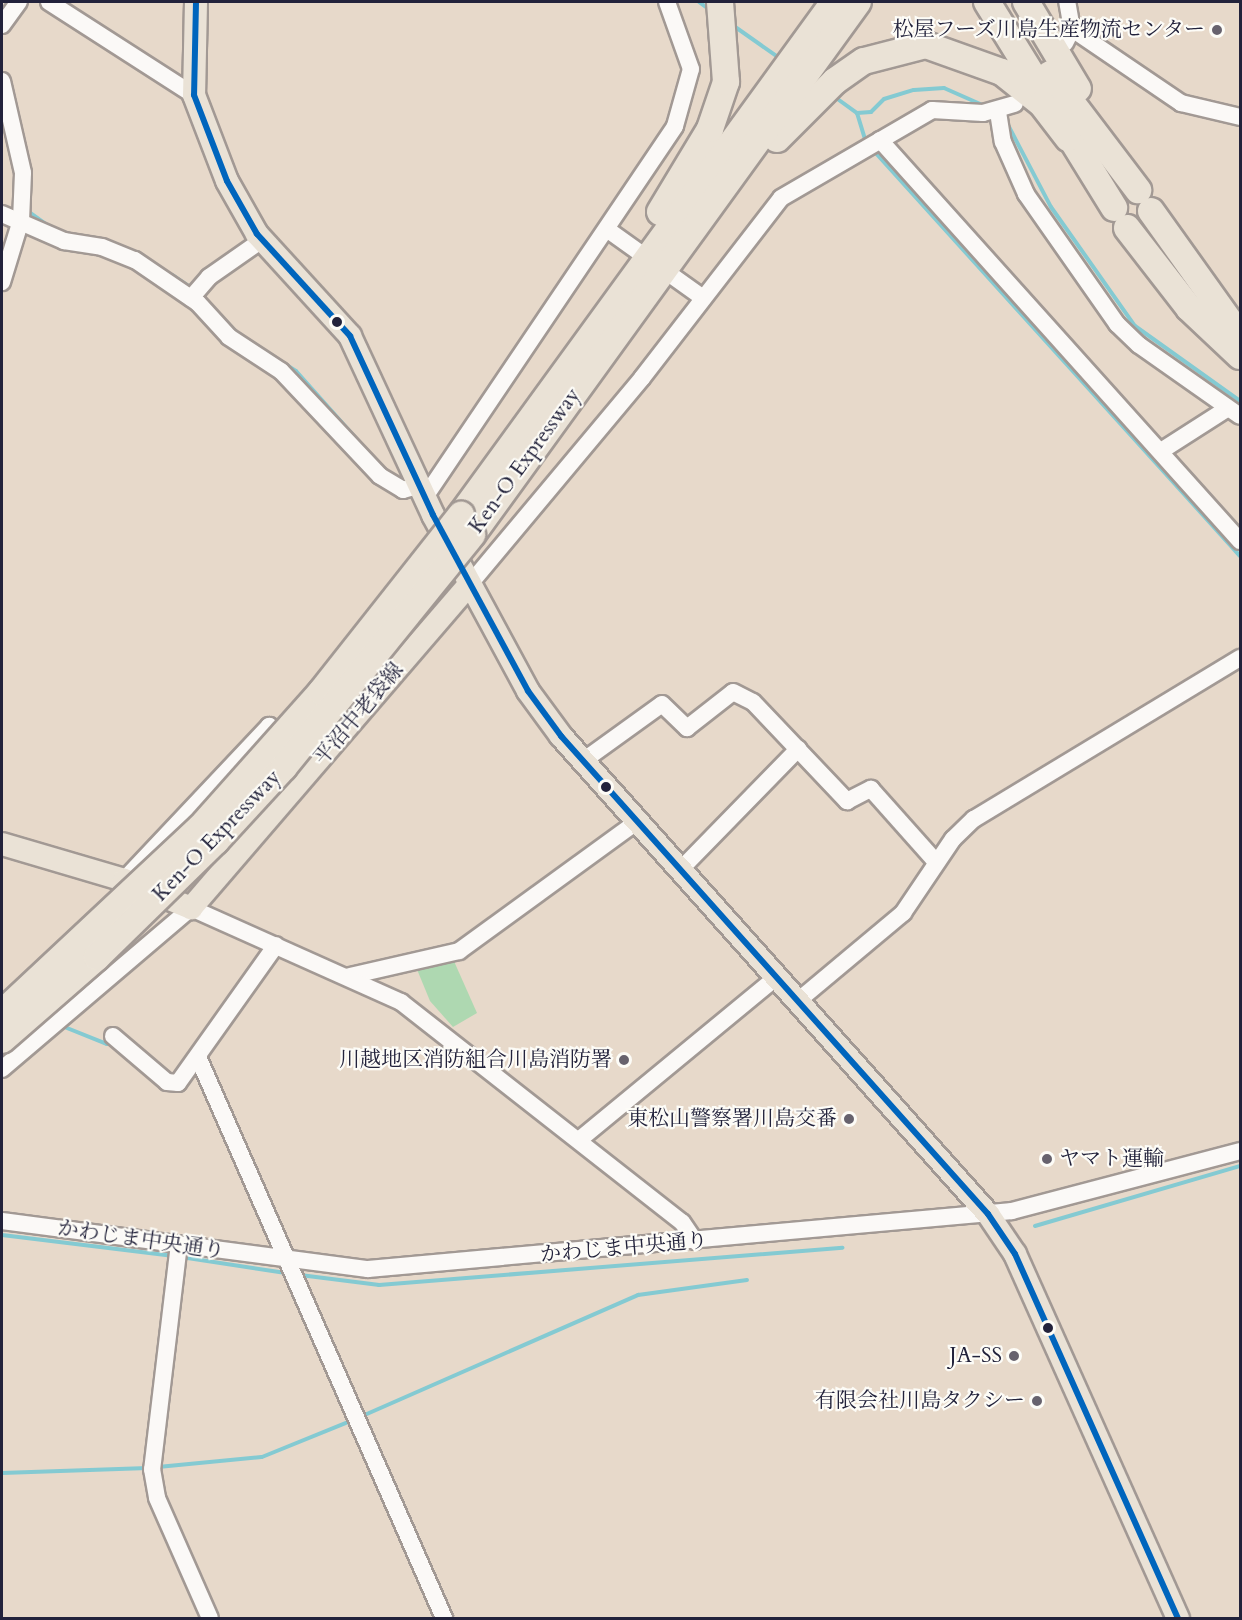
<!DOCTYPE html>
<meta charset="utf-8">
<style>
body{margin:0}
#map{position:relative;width:1242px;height:1620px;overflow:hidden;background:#e7d9ca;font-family:Cardo,"Noto Serif JP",serif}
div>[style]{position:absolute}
.green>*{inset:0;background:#aed8b1}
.stream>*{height:4px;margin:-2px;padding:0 2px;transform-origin:2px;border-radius:2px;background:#84cad2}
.roads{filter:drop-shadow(2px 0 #a29994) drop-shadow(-2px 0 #a29994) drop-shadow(0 2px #a29994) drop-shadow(0 -2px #a29994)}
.minor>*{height:16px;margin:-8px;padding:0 8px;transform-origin:8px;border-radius:8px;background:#fbf9f7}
.major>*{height:22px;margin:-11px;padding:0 11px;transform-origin:11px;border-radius:11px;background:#eae2d6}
.highway>*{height:26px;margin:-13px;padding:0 13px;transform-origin:13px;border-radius:13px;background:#eae2d6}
.bridges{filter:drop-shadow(2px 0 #a29994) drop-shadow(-2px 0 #a29994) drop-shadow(0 2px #a29994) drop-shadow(0 -2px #a29994)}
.highway-bridge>*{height:26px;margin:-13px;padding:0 13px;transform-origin:13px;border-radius:13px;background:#eae2d6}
.bus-1>*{height:6px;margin:-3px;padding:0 3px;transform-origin:3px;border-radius:3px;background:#0065bd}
.dots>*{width:16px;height:16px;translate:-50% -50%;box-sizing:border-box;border:3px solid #fdfcf7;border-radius:50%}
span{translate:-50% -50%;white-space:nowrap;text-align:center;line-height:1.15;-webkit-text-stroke:4.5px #fdfcf7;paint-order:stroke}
.poi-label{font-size:21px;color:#22223b}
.right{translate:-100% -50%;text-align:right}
.left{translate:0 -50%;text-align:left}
.street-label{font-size:21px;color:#22223b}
.frame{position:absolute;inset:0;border:3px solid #22223b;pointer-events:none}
</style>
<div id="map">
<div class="green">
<i style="clip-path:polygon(453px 959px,477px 1013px,453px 1027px,430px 1001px,416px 967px)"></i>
</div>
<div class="stream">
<i style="left:699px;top:2px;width:14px;rotate:36deg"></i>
<i style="left:731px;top:24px;width:62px;rotate:35.2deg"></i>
<i style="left:832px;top:95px;width:31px;rotate:36deg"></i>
<i style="left:857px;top:113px;width:30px;rotate:73deg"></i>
<i style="left:857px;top:113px;width:14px;rotate:-4deg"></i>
<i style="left:871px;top:112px;width:18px;rotate:-45deg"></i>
<i style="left:884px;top:99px;width:31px;rotate:-17deg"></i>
<i style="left:914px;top:90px;width:30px;rotate:-4deg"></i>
<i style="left:944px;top:88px;width:47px;rotate:23.8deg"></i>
<i style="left:1007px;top:123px;width:95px;rotate:62.4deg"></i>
<i style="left:1051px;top:207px;width:146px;rotate:54.8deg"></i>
<i style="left:1135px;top:326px;width:129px;rotate:35.5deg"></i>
<i style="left:873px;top:150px;width:547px;rotate:47.89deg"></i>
<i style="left:25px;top:209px;width:31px;rotate:36deg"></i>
<i style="left:106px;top:241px;width:31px;rotate:21deg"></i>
<i style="left:172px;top:275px;width:25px;rotate:34deg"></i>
<i style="left:208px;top:302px;width:42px;rotate:46.9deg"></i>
<i style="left:237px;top:333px;width:70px;rotate:32.8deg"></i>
<i style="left:296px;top:371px;width:125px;rotate:48.3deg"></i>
<i style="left:62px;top:1026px;width:48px;rotate:21.8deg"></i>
<i style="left:107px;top:1044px;width:7px;rotate:-27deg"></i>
<i style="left:1035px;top:1226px;width:214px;rotate:-16.3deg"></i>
<i style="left:2px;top:1235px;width:173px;rotate:7deg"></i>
<i style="left:181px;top:1257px;width:106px;rotate:8.7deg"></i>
<i style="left:300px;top:1275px;width:80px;rotate:7.2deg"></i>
<i style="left:379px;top:1285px;width:465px;rotate:-4.6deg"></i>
<i style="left:360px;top:1417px;width:304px;rotate:-23.7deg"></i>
<i style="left:638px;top:1295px;width:110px;rotate:-7.8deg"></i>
<i style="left:158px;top:1467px;width:104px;rotate:-5.5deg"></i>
<i style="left:262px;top:1457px;width:98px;rotate:-22.1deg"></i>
<i style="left:2px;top:1473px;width:146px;rotate:-2deg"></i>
</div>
<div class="roads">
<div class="minor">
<i style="left:49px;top:2px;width:172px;rotate:32.7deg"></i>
<i style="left:2px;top:25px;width:29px;rotate:-54deg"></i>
<i style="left:1072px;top:29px;width:132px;rotate:34.2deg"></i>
<i style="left:1181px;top:103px;width:61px;rotate:13.3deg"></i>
<i style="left:1065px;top:43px;width:16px;rotate:-63deg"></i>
<i style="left:1072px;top:29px;width:27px;rotate:-100deg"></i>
<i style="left:2px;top:81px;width:94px;rotate:77.1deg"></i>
<i style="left:23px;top:173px;width:47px;rotate:92.4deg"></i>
<i style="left:21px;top:220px;width:65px;rotate:107deg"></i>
<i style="left:998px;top:112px;width:30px;rotate:81deg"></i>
<i style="left:1003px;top:142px;width:57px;rotate:66.1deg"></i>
<i style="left:1026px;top:194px;width:159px;rotate:55deg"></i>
<i style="left:1117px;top:324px;width:30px;rotate:44deg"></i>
<i style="left:1139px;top:345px;width:123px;rotate:35.1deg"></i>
<i style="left:880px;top:140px;width:539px;rotate:48.08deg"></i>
<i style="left:2px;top:214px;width:68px;rotate:23.5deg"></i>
<i style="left:64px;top:241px;width:38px;rotate:9deg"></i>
<i style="left:102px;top:247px;width:35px;rotate:22deg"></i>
<i style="left:135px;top:260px;width:76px;rotate:34.3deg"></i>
<i style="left:198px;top:303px;width:46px;rotate:47.6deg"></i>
<i style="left:229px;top:337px;width:62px;rotate:33.2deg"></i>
<i style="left:281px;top:371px;width:144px;rotate:46.7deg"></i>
<i style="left:380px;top:476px;width:27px;rotate:31deg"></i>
<i style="left:403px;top:490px;width:18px;rotate:-16deg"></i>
<i style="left:608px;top:230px;width:117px;rotate:35.6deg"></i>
<i style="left:191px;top:298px;width:28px;rotate:-49deg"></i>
<i style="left:209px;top:277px;width:65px;rotate:-34.9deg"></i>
<i style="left:1161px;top:451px;width:76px;rotate:-32.6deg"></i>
<i style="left:425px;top:497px;width:447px;rotate:-56deg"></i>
<i style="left:675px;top:126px;width:59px;rotate:-74.3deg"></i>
<i style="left:691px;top:69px;width:71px;rotate:-109.7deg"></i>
<i style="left:469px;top:585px;width:270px;rotate:-50.1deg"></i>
<i style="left:642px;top:378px;width:227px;rotate:-52.3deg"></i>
<i style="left:781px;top:198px;width:175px;rotate:-30.2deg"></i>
<i style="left:932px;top:110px;width:51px;rotate:3.4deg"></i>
<i style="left:983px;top:113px;width:33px;rotate:-16deg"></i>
<i style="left:583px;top:761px;width:97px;rotate:-35.8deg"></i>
<i style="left:662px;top:704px;width:35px;rotate:44deg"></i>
<i style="left:687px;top:728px;width:58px;rotate:-38deg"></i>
<i style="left:733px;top:692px;width:22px;rotate:27deg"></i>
<i style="left:753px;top:702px;width:137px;rotate:46.5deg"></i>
<i style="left:847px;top:801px;width:27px;rotate:-27deg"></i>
<i style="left:871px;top:789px;width:98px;rotate:48.3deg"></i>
<i style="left:681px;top:869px;width:168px;rotate:-45.7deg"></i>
<i style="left:124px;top:880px;width:212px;rotate:-46.7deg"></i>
<i style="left:269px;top:726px;width:24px;rotate:38deg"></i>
<i style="left:350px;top:976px;width:112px;rotate:-12.9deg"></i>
<i style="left:459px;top:951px;width:221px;rotate:-36deg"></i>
<i style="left:799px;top:1000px;width:136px;rotate:-39.9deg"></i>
<i style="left:903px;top:913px;width:89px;rotate:-56deg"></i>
<i style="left:953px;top:839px;width:29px;rotate:-44deg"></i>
<i style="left:974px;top:819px;width:311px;rotate:-31.2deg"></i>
<i style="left:113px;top:1036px;width:71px;rotate:40.4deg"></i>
<i style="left:167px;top:1082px;width:11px;rotate:5deg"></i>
<i style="left:178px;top:1083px;width:169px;rotate:-54.6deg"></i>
<i style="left:198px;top:1057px;width:613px;rotate:66.32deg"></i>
<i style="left:2px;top:1069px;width:248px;rotate:-40.4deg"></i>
<i style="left:191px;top:908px;width:230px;rotate:24.1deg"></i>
<i style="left:401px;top:1002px;width:357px;rotate:38.1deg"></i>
<i style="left:682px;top:1222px;width:23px;rotate:56deg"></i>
<i style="left:579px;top:1140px;width:258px;rotate:-39.5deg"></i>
<i style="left:2px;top:1221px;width:369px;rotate:7.5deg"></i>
<i style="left:368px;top:1269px;width:647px;rotate:-5.15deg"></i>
<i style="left:1012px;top:1211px;width:236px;rotate:-14.7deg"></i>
<i style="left:179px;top:1244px;width:227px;rotate:96.8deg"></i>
<i style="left:152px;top:1469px;width:29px;rotate:80deg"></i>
<i style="left:157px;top:1498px;width:131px;rotate:66.2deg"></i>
</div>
<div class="major">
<i style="left:196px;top:2px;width:93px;rotate:91.2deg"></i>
<i style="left:194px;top:95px;width:92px;rotate:69deg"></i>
<i style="left:227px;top:181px;width:61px;rotate:60.5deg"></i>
<i style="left:257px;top:234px;width:138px;rotate:47.6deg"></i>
<i style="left:350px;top:336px;width:197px;rotate:65.1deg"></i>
<i style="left:433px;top:515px;width:200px;rotate:61.6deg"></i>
<i style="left:528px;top:691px;width:56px;rotate:53.7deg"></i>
<i style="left:561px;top:736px;width:641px;rotate:48.23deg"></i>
<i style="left:988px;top:1214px;width:48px;rotate:56deg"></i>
<i style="left:1015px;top:1254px;width:399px;rotate:65.9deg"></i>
<i style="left:2px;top:844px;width:127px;rotate:16.4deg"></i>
<i style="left:124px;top:880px;width:73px;rotate:22.7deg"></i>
<i style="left:191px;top:908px;width:426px;rotate:-49.3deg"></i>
</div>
<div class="highway">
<i style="left:987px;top:2px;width:242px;rotate:58.3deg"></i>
<i style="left:1026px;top:2px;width:101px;rotate:59.1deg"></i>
<i style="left:1050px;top:74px;width:146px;rotate:52.8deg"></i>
<i style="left:777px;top:139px;width:82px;rotate:-45deg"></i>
<i style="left:835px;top:81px;width:35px;rotate:-35deg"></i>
<i style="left:864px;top:61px;width:64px;rotate:-14.5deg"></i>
<i style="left:926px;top:45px;width:81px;rotate:19.6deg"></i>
<i style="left:1002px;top:72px;width:51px;rotate:38.7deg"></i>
<i style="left:1042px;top:104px;width:43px;rotate:52.6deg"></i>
<i style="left:1151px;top:211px;width:153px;rotate:54.5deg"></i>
<i style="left:660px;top:212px;width:97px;rotate:-58.9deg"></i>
<i style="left:710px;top:129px;width:50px;rotate:-71.2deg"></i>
<i style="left:726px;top:82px;width:80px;rotate:-94.3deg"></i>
<i style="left:1127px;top:228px;width:101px;rotate:52.2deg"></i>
<i style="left:1189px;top:308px;width:70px;rotate:43.3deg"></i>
<i style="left:461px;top:515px;width:634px;rotate:-53.98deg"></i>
<i style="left:472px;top:535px;width:658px;rotate:-54.09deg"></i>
</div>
</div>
<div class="bridges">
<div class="highway-bridge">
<i style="left:2px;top:1013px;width:271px;rotate:-43.1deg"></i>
<i style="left:200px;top:828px;width:182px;rotate:-48.3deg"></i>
<i style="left:321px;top:692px;width:226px;rotate:-51.7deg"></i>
<i style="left:2px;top:1040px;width:126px;rotate:-41.1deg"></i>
<i style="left:97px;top:957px;width:166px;rotate:-44.3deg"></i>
<i style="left:216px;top:841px;width:100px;rotate:-47.4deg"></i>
<i style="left:284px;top:767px;width:299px;rotate:-51deg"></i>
</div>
</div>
<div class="bus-1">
<i style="left:196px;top:2px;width:93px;rotate:91.2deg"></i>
<i style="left:194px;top:95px;width:92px;rotate:69deg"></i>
<i style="left:227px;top:181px;width:61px;rotate:60.5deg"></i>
<i style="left:257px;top:234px;width:138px;rotate:47.6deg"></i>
<i style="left:350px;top:336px;width:197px;rotate:65.1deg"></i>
<i style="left:433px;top:515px;width:200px;rotate:61.6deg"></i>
<i style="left:528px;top:691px;width:56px;rotate:53.7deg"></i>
<i style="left:561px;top:736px;width:641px;rotate:48.23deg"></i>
<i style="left:988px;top:1214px;width:48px;rotate:56deg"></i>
<i style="left:1015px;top:1254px;width:399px;rotate:65.9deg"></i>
</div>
<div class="dots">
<i style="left:1217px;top:30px;background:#67626d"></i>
<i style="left:337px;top:322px;background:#22223b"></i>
<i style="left:606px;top:787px;background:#22223b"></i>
<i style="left:624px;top:1060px;background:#67626d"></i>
<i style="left:849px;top:1119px;background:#67626d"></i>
<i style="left:1047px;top:1159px;background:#67626d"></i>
<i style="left:1048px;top:1328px;background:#22223b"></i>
<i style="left:1014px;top:1356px;background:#67626d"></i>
<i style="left:1037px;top:1401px;background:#67626d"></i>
</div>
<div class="poi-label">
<span class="right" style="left:1205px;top:30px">松屋フーズ川島生産物流センター</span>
<span class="right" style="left:612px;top:1060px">川越地区消防組合川島消防署</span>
<span class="right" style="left:837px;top:1119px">東松山警察署川島交番</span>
<span class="left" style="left:1059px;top:1159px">ヤマト運輸</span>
<span class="right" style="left:1002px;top:1356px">JA-SS</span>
<span class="right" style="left:1025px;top:1401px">有限会社川島タクシー</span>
</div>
<div class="street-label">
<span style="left:525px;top:461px;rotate:-54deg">Ken-O Expressway</span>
<span style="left:359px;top:714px;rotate:-50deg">平沼中老袋線</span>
<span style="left:217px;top:836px;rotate:-46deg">Ken-O Expressway</span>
<span style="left:141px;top:1240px;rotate:8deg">かわじま中央通り</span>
<span style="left:624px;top:1248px;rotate:-5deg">かわじま中央通り</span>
</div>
<div class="frame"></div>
</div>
